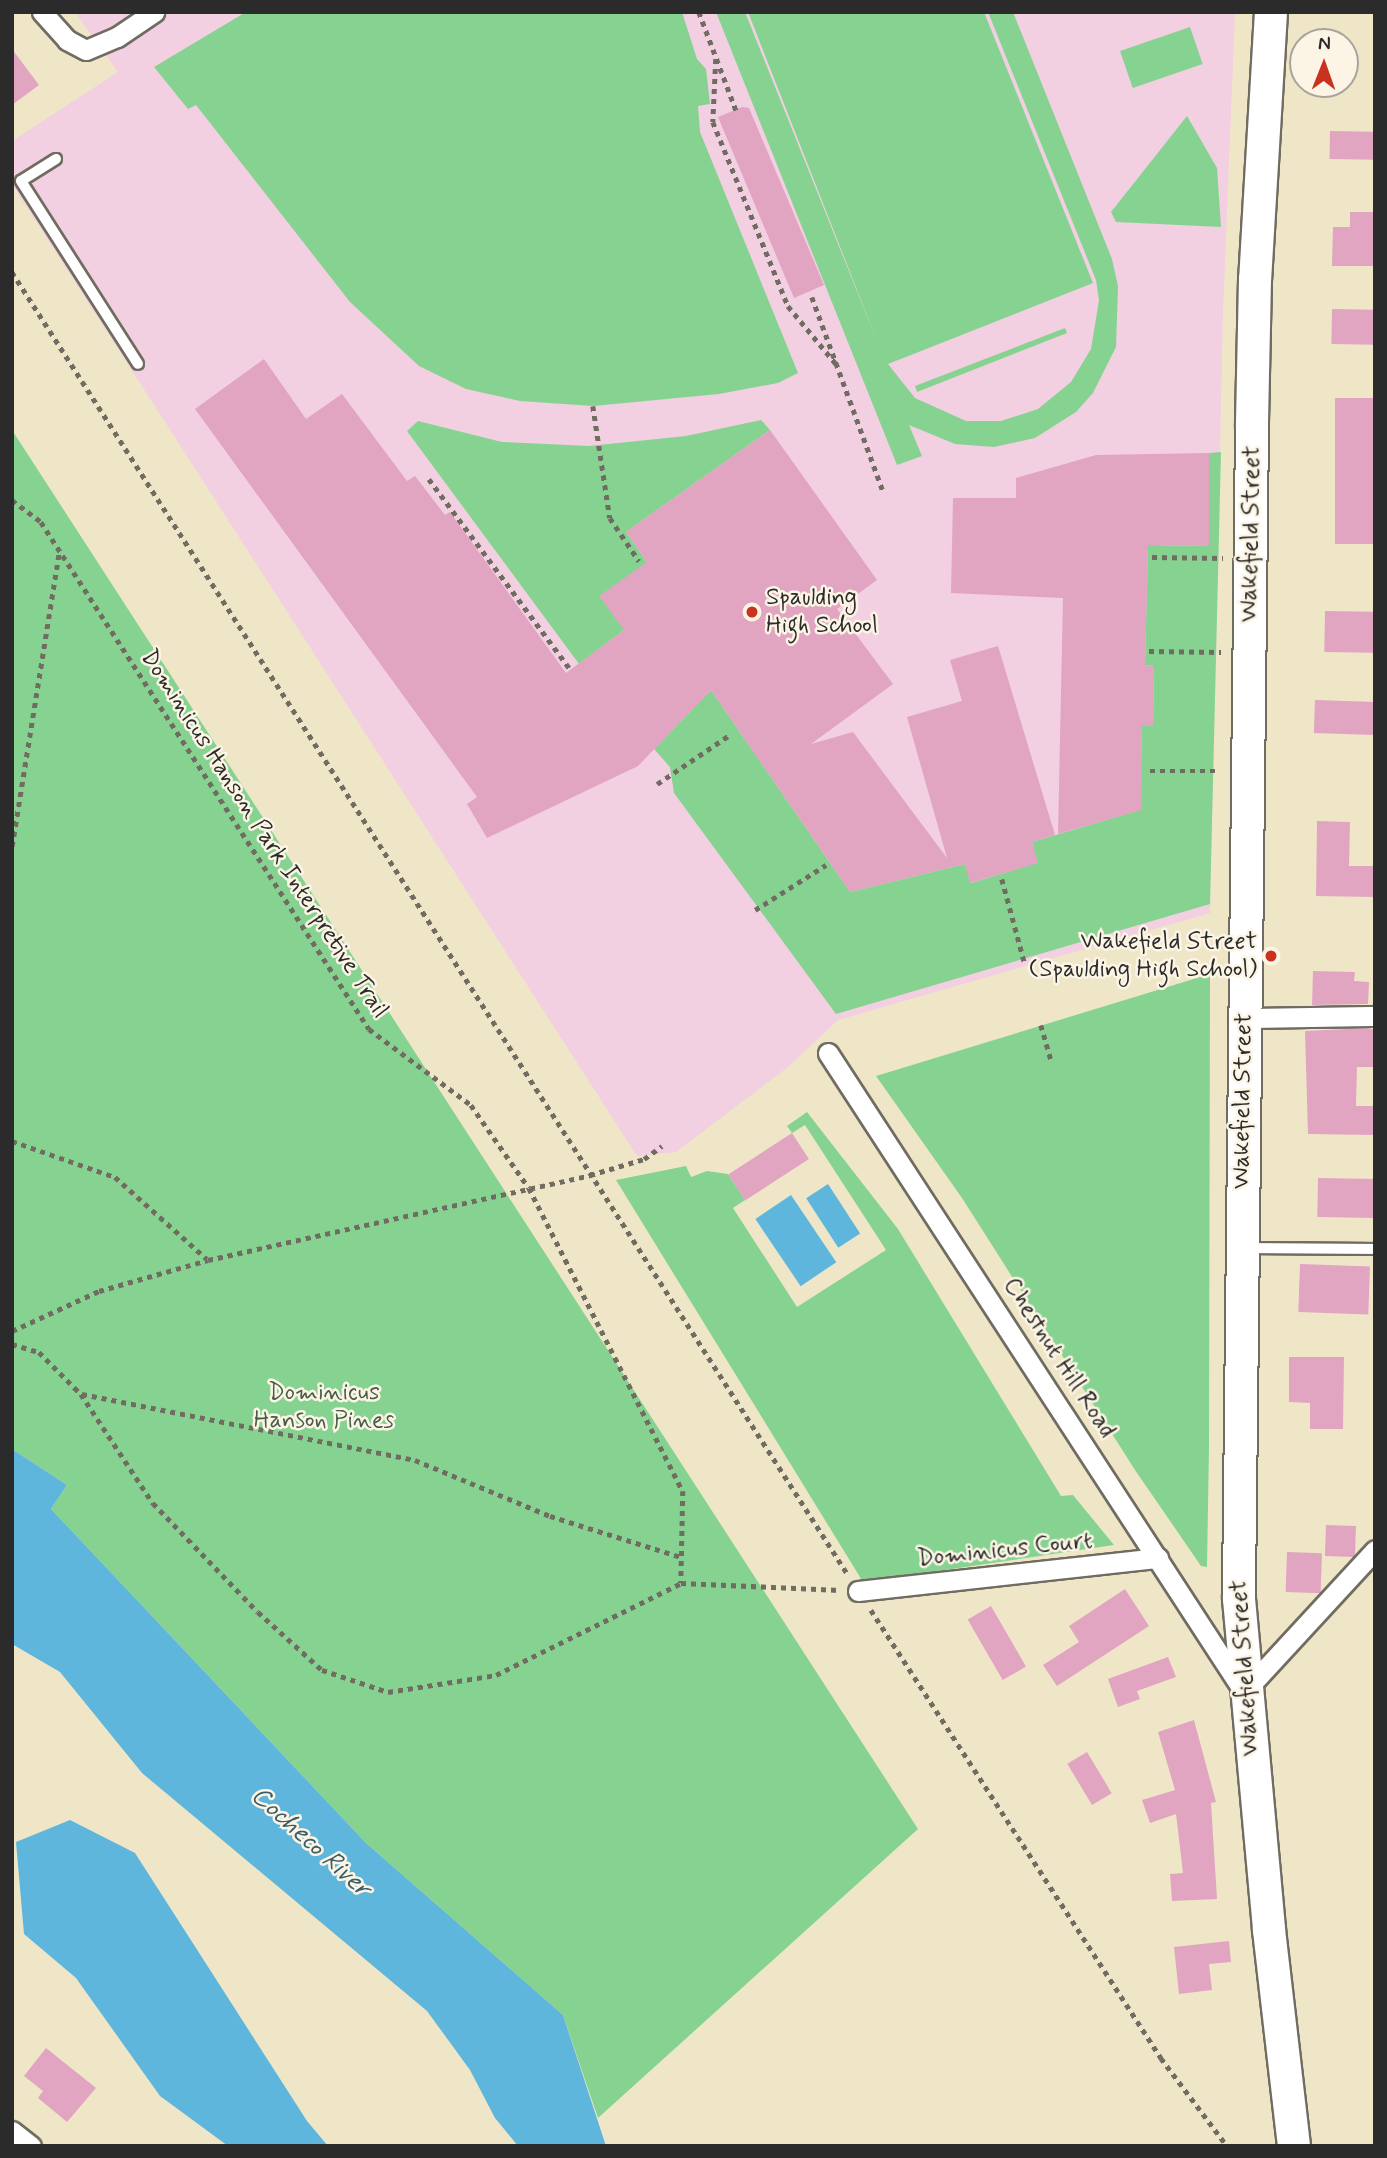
<!DOCTYPE html>
<style>
body{margin:0}
#map{position:relative;width:1387px;height:2158px;overflow:hidden;background:#efe6c8;font-family:Mynerve,sans-serif}
div>[style]{position:absolute}
.built>*{inset:0;background:#f2cfe1}
.green>*{inset:0;background:#86d391;transform-origin:0 0}
.water>*{inset:0;background:#5fb6dc;transform-origin:0 0}
.building>*{inset:0;background:#e1a5c1;transform-origin:0 0}
.path>*{height:4.5px;margin-top:-2.25px;transform-origin:0;background:repeating-linear-gradient(90deg,#706c62 0 5px,transparent 0 10px)}
.roads{filter:drop-shadow(2px 0 #706c62) drop-shadow(-2px 0 #706c62) drop-shadow(0 2px #706c62) drop-shadow(0 -2px #706c62)}
.service>*{height:10px;margin:-5px;padding:0 5px;transform-origin:5px;border-radius:5px;background:#fff}
.minor>*{height:19px;margin:-9.5px;padding:0 9.5px;transform-origin:9.5px;border-radius:9.5px;background:#fff}
.primary>*{height:32px;margin:-16px;padding:0 16px;transform-origin:16px;border-radius:16px;background:#fff}
.dots>*{width:19px;height:19px;translate:-50% -50%;box-sizing:border-box;border:4px solid #fcf5e5;border-radius:50%}
span{translate:-50% -50%;white-space:nowrap;text-align:center;line-height:1.15;-webkit-text-stroke:5px #fcf5e5;paint-order:stroke}
.street-label{font-size:24px;color:#2b2b2b}
.poi-label{font-size:24px;color:#2b2b2b}
.left{translate:0 -50%;text-align:left}
.right{translate:-100% -50%;text-align:right}
.park-label{font-size:24px;color:#465d4a}
.water-label{font-size:26px;color:#3d5c69;font-style:italic}
.frame{position:absolute;inset:0;border:14px solid #2b2b2b;pointer-events:none}
.north{position:absolute;left:1289px;top:28px;width:70px;height:70px;box-sizing:border-box;background:#fcf5e5;border:2px solid #a8a49b;border-radius:50%;rotate:1deg;font-size:19px;font-weight:700;line-height:28px;text-align:center;color:#2b2b2b}
.north::after{content:'';display:block;margin:auto;width:24px;height:32px;background:#c8321e;clip-path:polygon(50% 0,100% 100%,50% 72%,0 100%)}
</style>
<div id="map">
<div class="built">
<i style="clip-path:polygon(75px 12px,1235px 12px,1223px 311px,1210px 913px,838px 1020px,788px 1067px,676px 1152px,637px 1156px,12px 184px,12px 141px,118px 72px)"></i>
</div>
<div class="green">
<i style="clip-path:polygon(246px 12px,682px 12px,697px 59px,706px 69px,710px 104px,698px 106px,700px 132px,798px 373px,778px 383px,719px 394px,593px 406px,520px 401px,466px 389px,419px 366px,350px 302px,196px 105px,188px 109px,154px 67px)"></i>
<i style="clip-path:polygon(716px 12px,745px 12px,879px 346px,748px 12px,984px 12px,1093px 283px,888px 364px,915px 398px,966px 421px,1001px 421px,1038px 409px,1071px 382px,1091px 349px,1099px 300px,1096px 280px,988px 12px,1013px 12px,1112px 259px,1118px 286px,1116px 347px,1093px 393px,1076px 412px,1035px 438px,994px 447px,955px 444px,909px 425px,922px 456px,897px 465px)"></i>
<i style="left:1190px;top:27px;width:39px;height:74px;rotate:71deg"></i>
<i style="clip-path:polygon(1187px 116px,1217px 168px,1221px 227px,1116px 222px,1111px 212px)"></i>
<i style="clip-path:polygon(1065px 328px,1067px 333px,917px 392px,915px 386px)"></i>
<i style="clip-path:polygon(761px 420px,770px 430px,626px 532px,647px 562px,624px 630px,579px 664px,407px 431px,418px 421px,502px 442px,589px 446px,686px 436px)"></i>
<i style="clip-path:polygon(12px 430px,918px 1829px,598px 2118px,563px 2015px,366px 1843px,51px 1509px,67px 1485px,12px 1449px)"></i>
<i style="clip-path:polygon(1221px 452px,1210px 904px,836px 1014px,674px 793px,670px 767px,654px 749px,711px 690px,850px 892px,965px 864px,971px 883px,1037px 863px,1032px 842px,1140px 810px,1142px 726px,1153px 726px,1154px 666px,1145px 665px,1148px 545px,1209px 546px,1209px 453px)"></i>
<i style="clip-path:polygon(1210px 974px,1209px 1448px,1207px 1567px,1201px 1566px,1135px 1470px,962px 1198px,876px 1076px)"></i>
<i style="clip-path:polygon(807px 1112px,898px 1229px,1061px 1496px,1073px 1495px,1114px 1545px,863px 1582px,616px 1180px,686px 1166px,691px 1177px,707px 1171px,728px 1174px,745px 1200px,733px 1208px,797px 1307px,886px 1250px,805px 1125px,792px 1133px,787px 1126px)"></i>
</div>
<div class="water">
<i style="left:828px;top:1184px;width:59px;height:26px;rotate:57deg"></i>
<i style="left:791px;top:1195px;width:81px;height:43px;rotate:56deg"></i>
<i style="clip-path:polygon(12px 1449px,67px 1485px,51px 1509px,366px 1843px,563px 2015px,606px 2146px,518px 2146px,495px 2118px,470px 2070px,427px 2011px,142px 1773px,60px 1672px,12px 1644px)"></i>
<i style="clip-path:polygon(70px 1820px,135px 1853px,307px 2121px,328px 2146px,228px 2146px,160px 2096px,76px 1978px,24px 1934px,16px 1842px)"></i>
</div>
<div class="building">
<i style="clip-path:polygon(12px 49px,39px 85px,12px 105px)"></i>
<i style="clip-path:polygon(742px 107px,749px 108px,824px 285px,794px 298px,718px 117px)"></i>
<i style="left:1330px;top:131px;width:45px;height:28px;rotate:1deg"></i>
<i style="clip-path:polygon(1350px 212px,1374px 212px,1373px 266px,1332px 266px,1333px 227px,1350px 227px)"></i>
<i style="left:1332px;top:309px;width:43px;height:35px;rotate:1deg"></i>
<i style="clip-path:polygon(264px 359px,306px 419px,342px 394px,407px 481px,415px 476px,445px 515px,450px 512px,566px 673px,624px 630px,599px 596px,647px 562px,626px 532px,770px 430px,877px 580px,837px 609px,893px 684px,811px 744px,853px 732px,947px 858px,907px 717px,962px 701px,950px 660px,998px 646px,1055px 835px,1032px 842px,1038px 863px,970px 883px,965px 864px,850px 892px,711px 690px,638px 766px,487px 838px,467px 804px,477px 797px,195px 409px)"></i>
<i style="left:1335px;top:398px;width:38px;height:146px"></i>
<i style="clip-path:polygon(1209px 453px,1209px 546px,1148px 545px,1145px 665px,1154px 666px,1153px 726px,1142px 726px,1141px 810px,1058px 834px,1063px 598px,951px 593px,953px 498px,1016px 498px,1016px 478px,1096px 455px)"></i>
<i style="left:1325px;top:611px;width:50px;height:41px;rotate:1deg"></i>
<i style="left:1315px;top:700px;width:60px;height:33px;rotate:2deg"></i>
<i style="clip-path:polygon(1317px 821px,1350px 822px,1349px 866px,1375px 866px,1375px 897px,1316px 896px)"></i>
<i style="clip-path:polygon(1313px 971px,1355px 972px,1354px 981px,1369px 982px,1368px 1004px,1312px 1005px)"></i>
<i style="clip-path:polygon(1368px 1028px,1375px 1030px,1375px 1067px,1357px 1067px,1356px 1106px,1375px 1106px,1375px 1135px,1308px 1134px,1305px 1031px)"></i>
<i style="left:792px;top:1133px;width:31px;height:76px;rotate:57deg"></i>
<i style="left:1318px;top:1178px;width:57px;height:39px;rotate:1deg"></i>
<i style="left:1300px;top:1264px;width:70px;height:48px;rotate:2deg"></i>
<i style="clip-path:polygon(1289px 1357px,1344px 1357px,1343px 1429px,1310px 1429px,1310px 1403px,1289px 1402px)"></i>
<i style="left:1326px;top:1525px;width:30px;height:31px;rotate:2deg"></i>
<i style="left:1287px;top:1552px;width:35px;height:40px;rotate:2deg"></i>
<i style="clip-path:polygon(1125px 1589px,1149px 1626px,1057px 1686px,1043px 1665px,1079px 1642px,1069px 1626px)"></i>
<i style="left:991px;top:1606px;width:70px;height:27px;rotate:60deg"></i>
<i style="clip-path:polygon(1168px 1657px,1176px 1677px,1137px 1691px,1140px 1699px,1118px 1707px,1108px 1679px)"></i>
<i style="clip-path:polygon(1194px 1720px,1216px 1802px,1211px 1803px,1217px 1899px,1172px 1901px,1170px 1874px,1183px 1873px,1176px 1814px,1150px 1823px,1142px 1800px,1175px 1790px,1158px 1732px)"></i>
<i style="left:1087px;top:1752px;width:48px;height:23px;rotate:59deg"></i>
<i style="clip-path:polygon(1229px 1941px,1231px 1962px,1209px 1964px,1212px 1990px,1179px 1994px,1174px 1947px)"></i>
<i style="clip-path:polygon(46px 2048px,96px 2088px,67px 2122px,38px 2098px,43px 2091px,24px 2076px)"></i>
</div>
<div class="path">
<i style="left:699px;top:12px;width:105px;rotate:69.3deg"></i>
<i style="left:716px;top:59px;width:63px;rotate:92.7deg"></i>
<i style="left:713px;top:122px;width:199px;rotate:67.8deg"></i>
<i style="left:788px;top:306px;width:77px;rotate:50.3deg"></i>
<i style="left:12px;top:272px;width:1546px;rotate:57.31deg"></i>
<i style="left:812px;top:297px;width:207px;rotate:69.9deg"></i>
<i style="left:593px;top:406px;width:113px;rotate:81.4deg"></i>
<i style="left:610px;top:518px;width:52px;rotate:56deg"></i>
<i style="left:429px;top:479px;width:238px;rotate:53.4deg"></i>
<i style="left:12px;top:500px;width:36px;rotate:37deg"></i>
<i style="left:41px;top:522px;width:604px;rotate:57.1deg"></i>
<i style="left:369px;top:1029px;width:127px;rotate:36.7deg"></i>
<i style="left:471px;top:1105px;width:101px;rotate:55.1deg"></i>
<i style="left:529px;top:1188px;width:340px;rotate:63.1deg"></i>
<i style="left:683px;top:1491px;width:92px;rotate:91.2deg"></i>
<i style="left:1152px;top:557px;width:71px;rotate:0.8deg"></i>
<i style="left:1149px;top:651px;width:72px;rotate:0.8deg"></i>
<i style="left:1150px;top:771px;width:68px"></i>
<i style="left:657px;top:784px;width:89px;rotate:-34deg"></i>
<i style="left:12px;top:846px;width:298px;rotate:-80.9deg"></i>
<i style="left:1002px;top:879px;width:88px;rotate:74.9deg"></i>
<i style="left:755px;top:910px;width:84px;rotate:-32.4deg"></i>
<i style="left:1041px;top:1025px;width:36px;rotate:74deg"></i>
<i style="left:12px;top:1141px;width:109px;rotate:19.3deg"></i>
<i style="left:115px;top:1177px;width:123px;rotate:41.7deg"></i>
<i style="left:12px;top:1331px;width:96px;rotate:-24.7deg"></i>
<i style="left:99px;top:1291px;width:113px;rotate:-15.9deg"></i>
<i style="left:208px;top:1260px;width:391px;rotate:-12.5deg"></i>
<i style="left:590px;top:1175px;width:56px;rotate:-16.5deg"></i>
<i style="left:644px;top:1159px;width:22px;rotate:-36deg"></i>
<i style="left:12px;top:1344px;width:28px;rotate:17deg"></i>
<i style="left:39px;top:1352px;width:59px;rotate:45deg"></i>
<i style="left:81px;top:1394px;width:131px;rotate:56.6deg"></i>
<i style="left:153px;top:1503px;width:151px;rotate:46.1deg"></i>
<i style="left:258px;top:1612px;width:86px;rotate:42.2deg"></i>
<i style="left:322px;top:1670px;width:70px;rotate:18.4deg"></i>
<i style="left:388px;top:1692px;width:109px;rotate:-8.9deg"></i>
<i style="left:496px;top:1675px;width:207px;rotate:-26.4deg"></i>
<i style="left:681px;top:1583px;width:159px;rotate:2.5deg"></i>
<i style="left:82px;top:1394px;width:339px;rotate:11.2deg"></i>
<i style="left:415px;top:1460px;width:146px;rotate:22.5deg"></i>
<i style="left:550px;top:1516px;width:137px;rotate:17.4deg"></i>
<i style="left:871px;top:1610px;width:534px;rotate:57.08deg"></i>
<i style="left:1161px;top:2058px;width:110px;rotate:53.1deg"></i>
</div>
<div class="roads">
<div class="service">
<i style="left:56px;top:159px;width:41px;rotate:147.8deg"></i>
<i style="left:21px;top:181px;width:217px;rotate:57.4deg"></i>
<i style="left:1246px;top:1248px;width:129px;rotate:0.4deg"></i>
</div>
<div class="minor">
<i style="left:42px;top:12px;width:38px;rotate:48deg"></i>
<i style="left:67px;top:40px;width:21px;rotate:28deg"></i>
<i style="left:86px;top:50px;width:34px;rotate:-23deg"></i>
<i style="left:117px;top:37px;width:45px;rotate:-34deg"></i>
<i style="left:1245px;top:1018px;width:130px;rotate:-0.9deg"></i>
<i style="left:828px;top:1053px;width:762px;rotate:56.94deg"></i>
<i style="left:1244px;top:1692px;width:193px;rotate:-47.3deg"></i>
<i style="left:858px;top:1591px;width:302px;rotate:-6.3deg"></i>
<i style="left:12px;top:2131px;width:24px;rotate:38deg"></i>
</div>
<div class="primary">
<i style="left:1271px;top:12px;width:267px;rotate:93.4deg"></i>
<i style="left:1255px;top:279px;width:148px;rotate:91.2deg"></i>
<i style="left:1252px;top:427px;width:1172px;rotate:90.64deg"></i>
<i style="left:1239px;top:1599px;width:332px;rotate:84.8deg"></i>
<i style="left:1269px;top:1930px;width:217px;rotate:83.4deg"></i>
</div>
</div>
<div class="dots">
<i style="left:752px;top:612px;background:#c8321e"></i>
<i style="left:1271px;top:956px;background:#c8321e"></i>
</div>
<div class="street-label">
<span style="left:1251px;top:534px;rotate:-89deg">Wakefield Street</span>
<span style="left:264px;top:834px;rotate:57deg">Dominicus Hanson Park Interpretive Trail</span>
<span style="left:1243px;top:1101px;rotate:-89deg">Wakefield Street</span>
<span style="left:1059px;top:1358px;rotate:57deg">Chestnut Hill Road</span>
<span style="left:1005px;top:1550px;rotate:-6deg">Dominicus Court</span>
<span style="left:1245px;top:1668px;rotate:-94deg">Wakefield Street</span>
</div>
<div class="poi-label">
<span class="left" style="left:766px;top:612px">Spaulding<br>High School</span>
<span class="right" style="left:1257px;top:956px">Wakefield Street<br>(Spaulding High School)</span>
</div>
<div class="park-label">
<span style="left:324px;top:1407px">Dominicus<br>Hanson Pines</span>
</div>
<div class="water-label">
<span style="left:310px;top:1843px;rotate:42deg">Cocheco River</span>
</div>
<div class="frame"></div>
<div class="north">N</div>
</div>
